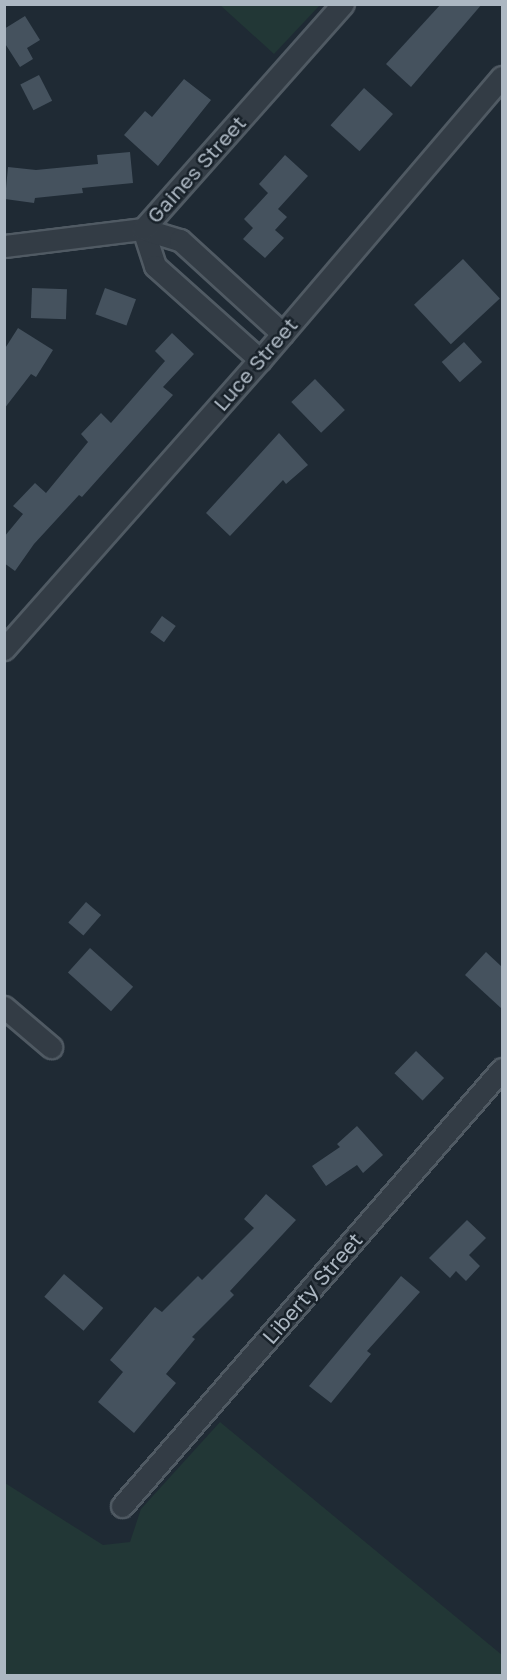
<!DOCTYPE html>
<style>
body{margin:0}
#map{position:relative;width:507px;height:1680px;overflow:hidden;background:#1f2a34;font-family:"Golos Text",sans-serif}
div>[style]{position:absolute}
.green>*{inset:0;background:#223736}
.building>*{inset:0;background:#45525e;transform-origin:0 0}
.roads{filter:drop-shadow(2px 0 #505a63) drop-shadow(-2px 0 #505a63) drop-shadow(0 2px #505a63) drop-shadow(0 -2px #505a63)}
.street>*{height:21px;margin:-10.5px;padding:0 10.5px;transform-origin:10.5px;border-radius:10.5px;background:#333c45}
span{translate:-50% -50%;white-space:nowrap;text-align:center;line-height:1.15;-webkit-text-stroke:5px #182129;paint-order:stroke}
.street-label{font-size:21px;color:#acb7c2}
.frame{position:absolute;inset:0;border:6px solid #acb7c2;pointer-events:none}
</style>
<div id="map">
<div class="green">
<i style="clip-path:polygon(220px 5px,320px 5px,274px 54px)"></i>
<i style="clip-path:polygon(220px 1422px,502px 1655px,502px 1675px,5px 1675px,5px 1483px,103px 1545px,130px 1542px,141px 1509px)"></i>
</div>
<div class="building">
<i style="clip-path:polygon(441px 4px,482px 4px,411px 87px,386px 64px)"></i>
<i style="clip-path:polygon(25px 16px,40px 40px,27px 48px,33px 59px,20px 67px,4px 42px,4px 29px)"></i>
<i style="left:39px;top:75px;width:29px;height:21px;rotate:63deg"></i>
<i style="clip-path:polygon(184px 79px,211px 100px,158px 166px,124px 135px,145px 111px,152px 117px)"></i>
<i style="left:364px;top:88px;width:39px;height:50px;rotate:42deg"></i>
<i style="clip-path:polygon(130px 152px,133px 183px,82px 188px,83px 193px,35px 198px,34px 203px,5px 199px,8px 167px,36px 170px,98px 164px,97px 155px)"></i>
<i style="clip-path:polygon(285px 155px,308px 176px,278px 209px,287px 217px,275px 230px,284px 238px,265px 258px,243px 239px,253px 228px,244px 219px,268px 193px,259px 184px)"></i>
<i style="left:463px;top:259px;width:54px;height:67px;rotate:47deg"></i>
<i style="left:32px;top:288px;width:35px;height:30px;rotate:2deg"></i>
<i style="left:105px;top:288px;width:33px;height:28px;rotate:20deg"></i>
<i style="clip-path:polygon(18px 328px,53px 350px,36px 377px,31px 374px,4px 409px,4px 350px)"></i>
<i style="clip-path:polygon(172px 333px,194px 354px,163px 387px,173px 395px,82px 497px,79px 495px,34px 544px,15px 571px,4px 563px,4px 537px,23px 514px,13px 506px,35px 483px,46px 493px,88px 442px,81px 434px,101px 413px,111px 423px,165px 361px,155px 351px)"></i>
<i style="left:464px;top:342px;width:27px;height:30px;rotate:48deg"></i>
<i style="left:315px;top:379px;width:43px;height:33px;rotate:46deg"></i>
<i style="clip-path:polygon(279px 433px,308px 465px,286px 484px,283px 480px,230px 536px,206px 513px)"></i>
<i style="left:162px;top:616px;width:17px;height:20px;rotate:36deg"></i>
<i style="left:86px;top:902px;width:20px;height:27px;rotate:41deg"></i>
<i style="left:90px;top:948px;width:58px;height:33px;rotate:42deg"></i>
<i style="clip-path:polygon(486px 952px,502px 967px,502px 1009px,465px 975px)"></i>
<i style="left:416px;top:1051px;width:39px;height:31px;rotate:44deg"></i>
<i style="clip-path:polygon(357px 1126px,383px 1155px,363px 1173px,357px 1165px,326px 1186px,312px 1166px,340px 1147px,337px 1144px)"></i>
<i style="clip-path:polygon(266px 1194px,296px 1220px,230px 1291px,234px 1295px,192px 1337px,195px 1339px,166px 1374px,176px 1383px,134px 1433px,98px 1402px,123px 1372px,110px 1360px,155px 1307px,162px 1312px,198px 1276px,202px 1280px,254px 1228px,244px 1219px)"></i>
<i style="clip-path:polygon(467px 1220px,486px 1238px,469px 1255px,480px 1266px,466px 1281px,456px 1271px,450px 1278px,429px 1258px)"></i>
<i style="left:64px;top:1274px;width:52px;height:30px;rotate:41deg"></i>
<i style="clip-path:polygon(401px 1276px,420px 1292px,367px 1351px,371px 1354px,331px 1403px,309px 1386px)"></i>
</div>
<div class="roads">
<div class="street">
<i style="left:143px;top:229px;width:39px;rotate:72deg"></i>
<i style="left:155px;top:266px;width:141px;rotate:41.8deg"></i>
<i style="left:143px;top:229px;width:39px;rotate:17deg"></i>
<i style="left:180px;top:240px;width:139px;rotate:42.4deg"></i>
<i style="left:4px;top:246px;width:140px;rotate:-7deg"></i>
<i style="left:143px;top:229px;width:301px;rotate:-48.4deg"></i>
<i style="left:4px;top:649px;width:386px;rotate:-48.5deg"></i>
<i style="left:260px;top:360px;width:372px;rotate:-49.5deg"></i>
<i style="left:4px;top:1007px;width:62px;rotate:40.4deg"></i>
<i style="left:122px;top:1506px;width:579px;rotate:-48.99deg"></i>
</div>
</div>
<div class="street-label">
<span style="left:196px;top:169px;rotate:-48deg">Gaines Street</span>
<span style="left:255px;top:364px;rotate:-49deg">Luce Street</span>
<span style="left:312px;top:1288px;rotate:-49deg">Liberty Street</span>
</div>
<div class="frame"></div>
</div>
